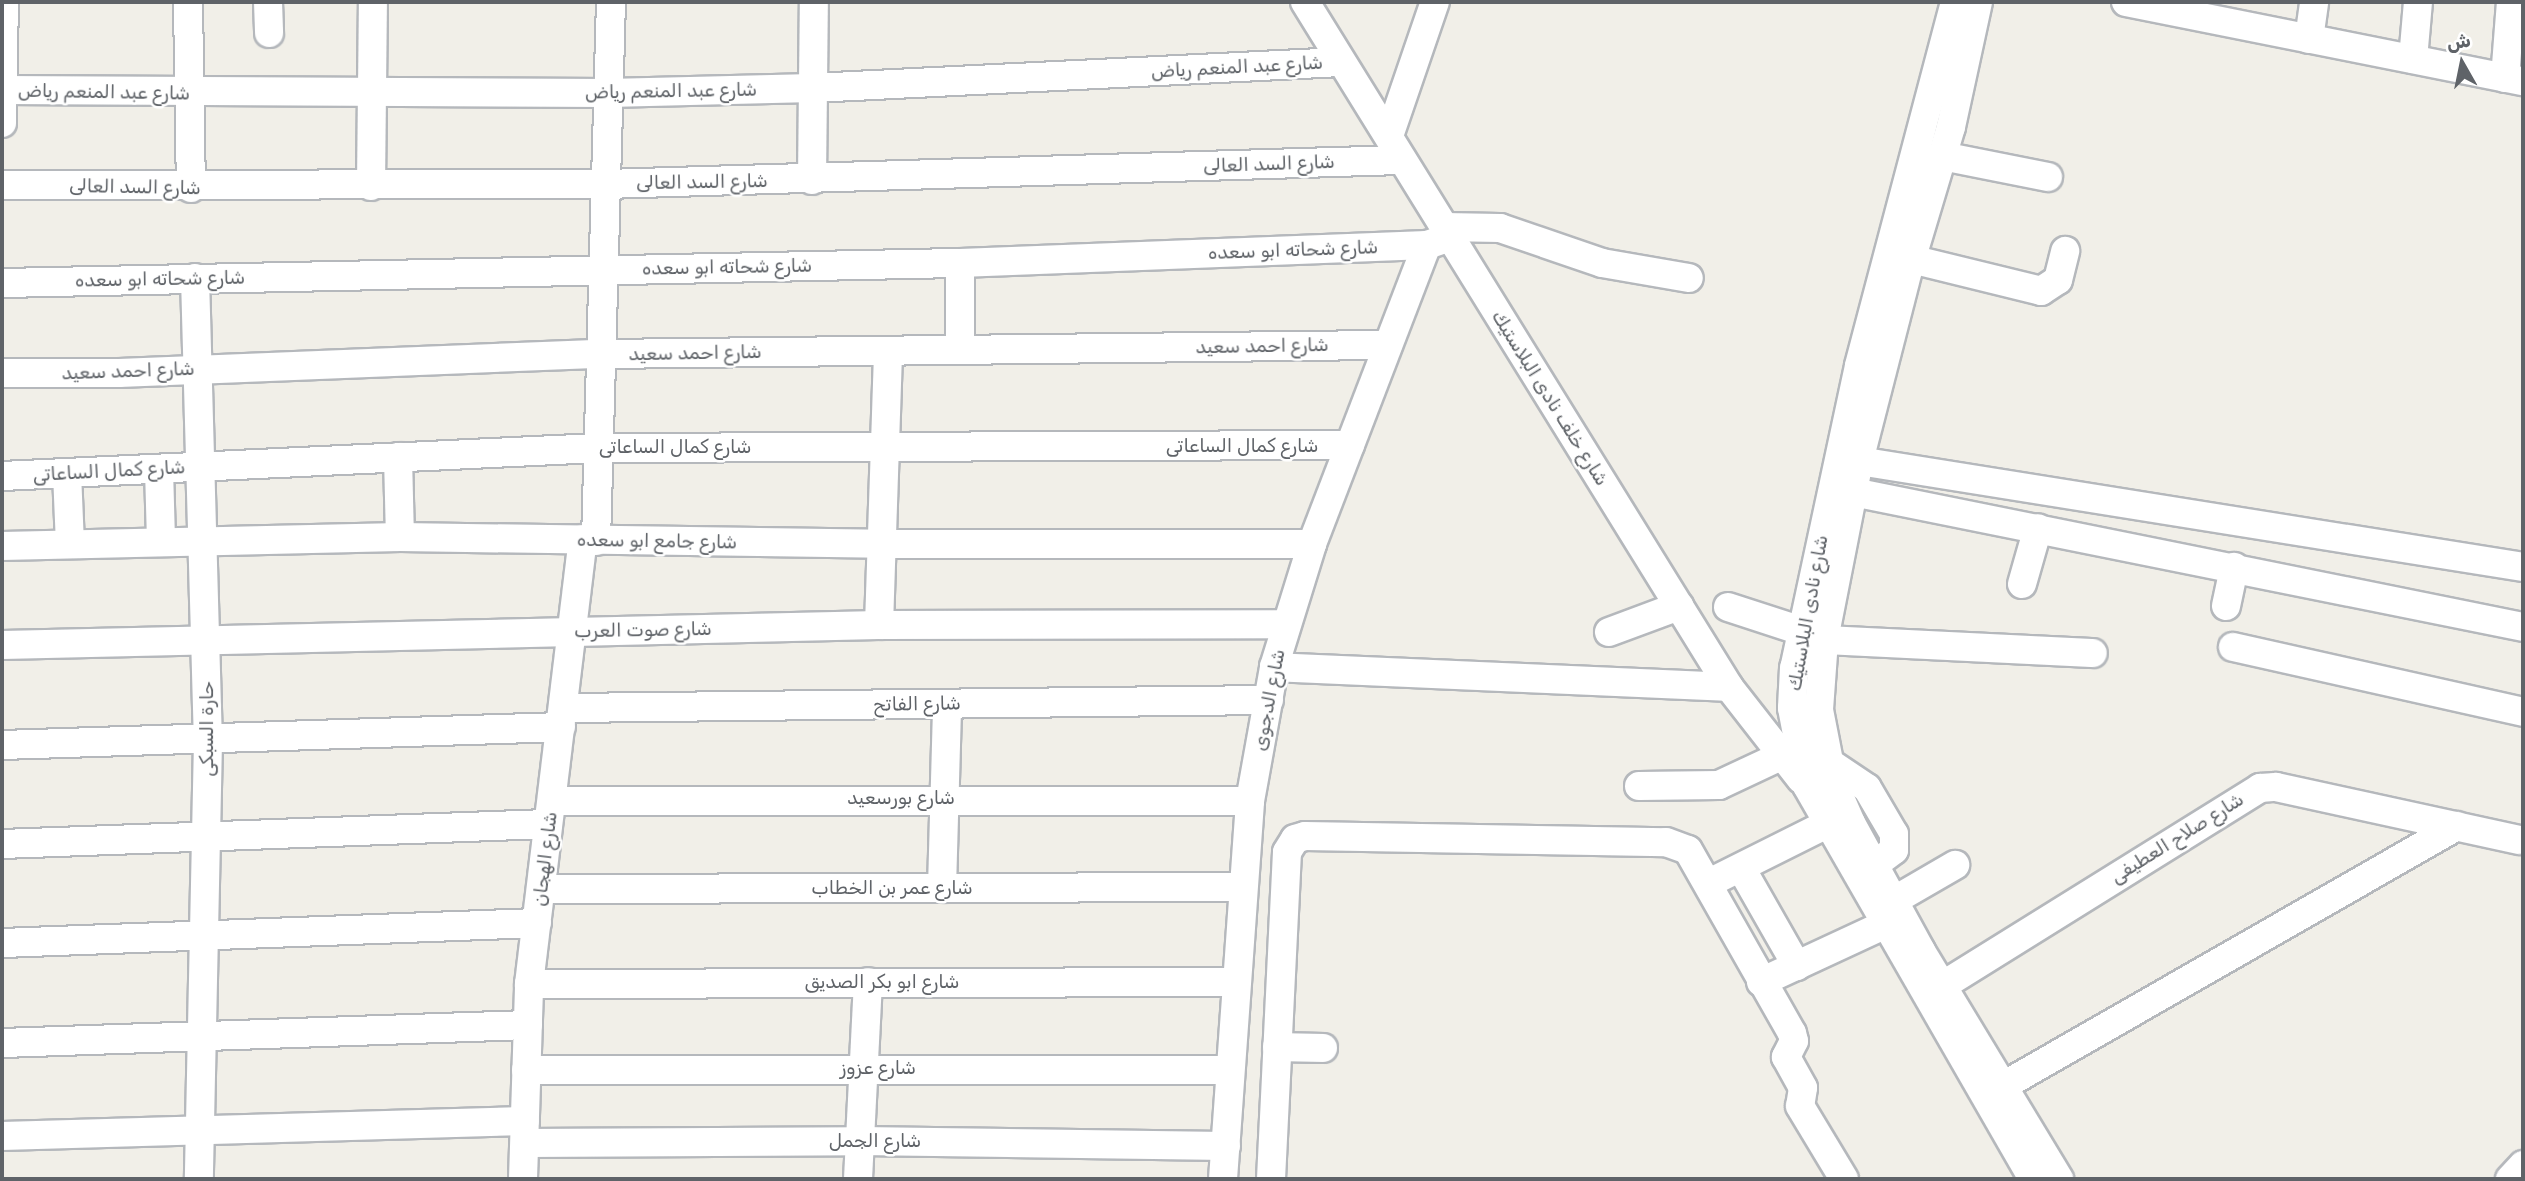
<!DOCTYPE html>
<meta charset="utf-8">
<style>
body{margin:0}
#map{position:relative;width:2525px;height:1181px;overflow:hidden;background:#f1efe8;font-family:Rubik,"Noto Naskh Arabic",sans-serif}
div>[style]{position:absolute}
.roads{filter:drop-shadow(2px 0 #b5b8bc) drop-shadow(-2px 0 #b5b8bc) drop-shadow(0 2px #b5b8bc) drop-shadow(0 -2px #b5b8bc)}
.minor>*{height:28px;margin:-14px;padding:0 14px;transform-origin:14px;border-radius:14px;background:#fff}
span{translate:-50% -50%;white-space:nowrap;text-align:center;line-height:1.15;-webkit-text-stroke:5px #fff;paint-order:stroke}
.street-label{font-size:19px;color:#5f6368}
.frame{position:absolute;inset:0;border:4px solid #5f6368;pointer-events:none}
.north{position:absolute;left:2427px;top:28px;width:70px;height:70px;-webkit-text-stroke:5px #fff;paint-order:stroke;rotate:351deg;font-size:19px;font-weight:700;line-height:28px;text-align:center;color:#5f6368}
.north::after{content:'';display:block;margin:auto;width:24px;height:32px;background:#5f6368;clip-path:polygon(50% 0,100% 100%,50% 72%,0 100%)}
</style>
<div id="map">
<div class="roads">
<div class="minor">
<i style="left:188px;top:2px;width:186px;rotate:89.1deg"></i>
<i style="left:268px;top:2px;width:31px;rotate:88deg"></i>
<i style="left:1305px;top:2px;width:806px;rotate:58.24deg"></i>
<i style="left:1729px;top:687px;width:117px;rotate:52deg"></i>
<i style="left:1955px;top:2px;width:376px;rotate:104.8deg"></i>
<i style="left:1859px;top:366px;width:309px;rotate:102.1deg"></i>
<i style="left:1794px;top:668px;width:40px;rotate:92.9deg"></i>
<i style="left:1792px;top:708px;width:79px;rotate:79.1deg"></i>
<i style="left:1807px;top:786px;width:453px;rotate:60.1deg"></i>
<i style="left:1978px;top:2px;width:128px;rotate:102.2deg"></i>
<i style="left:1951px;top:127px;width:149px;rotate:106.7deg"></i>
<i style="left:1908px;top:270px;width:197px;rotate:104.4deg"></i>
<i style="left:1859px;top:461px;width:182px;rotate:101.1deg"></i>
<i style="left:1824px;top:640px;width:70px;rotate:94.1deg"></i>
<i style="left:1819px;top:710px;width:73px;rotate:79deg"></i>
<i style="left:1833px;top:782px;width:45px;rotate:66.3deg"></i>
<i style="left:1851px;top:823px;width:146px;rotate:61.3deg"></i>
<i style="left:1921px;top:951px;width:267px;rotate:58.8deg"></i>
<i style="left:2126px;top:2px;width:405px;rotate:11.3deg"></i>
<i style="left:2309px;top:39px;width:37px;rotate:-82deg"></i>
<i style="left:2413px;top:59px;width:57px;rotate:-85deg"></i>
<i style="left:2505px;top:78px;width:76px;rotate:-85.5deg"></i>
<i style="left:2px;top:90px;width:606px;rotate:0.28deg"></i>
<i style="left:608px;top:93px;width:205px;rotate:-1.4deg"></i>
<i style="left:813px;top:88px;width:528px;rotate:-2.82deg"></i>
<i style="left:2px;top:123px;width:121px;rotate:-89.1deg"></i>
<i style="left:1389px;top:136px;width:142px;rotate:-71.1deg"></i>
<i style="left:1942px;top:156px;width:108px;rotate:11.2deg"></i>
<i style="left:812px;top:180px;width:178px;rotate:-89.4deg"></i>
<i style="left:2px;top:185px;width:604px;rotate:-0.09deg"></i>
<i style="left:606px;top:184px;width:796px;rotate:-1.73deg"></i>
<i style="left:371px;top:186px;width:184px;rotate:-89.4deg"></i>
<i style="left:1444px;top:227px;width:56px;rotate:1deg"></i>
<i style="left:1500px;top:228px;width:108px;rotate:18.9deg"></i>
<i style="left:1602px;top:263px;width:88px;rotate:9.8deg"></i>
<i style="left:1911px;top:259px;width:134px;rotate:13.8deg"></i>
<i style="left:2041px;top:291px;width:20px;rotate:-33deg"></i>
<i style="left:2058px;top:280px;width:30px;rotate:-76deg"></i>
<i style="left:960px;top:263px;width:86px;rotate:90deg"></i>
<i style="left:195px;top:278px;width:463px;rotate:88.4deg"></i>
<i style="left:208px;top:741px;width:438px;rotate:91.2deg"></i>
<i style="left:2px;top:283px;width:958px;rotate:-1.2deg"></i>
<i style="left:960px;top:263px;width:467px;rotate:-2.2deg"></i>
<i style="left:1427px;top:245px;width:24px;rotate:-19deg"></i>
<i style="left:2px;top:373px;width:117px"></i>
<i style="left:119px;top:373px;width:482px;rotate:-2.3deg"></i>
<i style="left:601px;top:354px;width:787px;rotate:-0.66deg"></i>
<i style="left:398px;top:457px;width:80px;rotate:88.6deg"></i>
<i style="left:1859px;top:461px;width:672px;rotate:9.07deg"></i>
<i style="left:159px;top:469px;width:71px;rotate:88.4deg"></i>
<i style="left:67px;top:473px;width:71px;rotate:87.6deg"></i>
<i style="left:2px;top:476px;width:598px;rotate:-2.69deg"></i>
<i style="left:599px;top:448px;width:751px;rotate:-0.23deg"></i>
<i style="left:1853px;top:492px;width:683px;rotate:11.39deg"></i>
<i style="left:596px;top:541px;width:539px;rotate:-88.41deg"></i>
<i style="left:2px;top:546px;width:398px;rotate:-1.3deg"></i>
<i style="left:400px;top:537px;width:481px;rotate:0.8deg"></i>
<i style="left:881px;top:544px;width:431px"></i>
<i style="left:2022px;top:584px;width:58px;rotate:-74.1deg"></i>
<i style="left:2226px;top:606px;width:40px;rotate:-78deg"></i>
<i style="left:1728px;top:607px;width:78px;rotate:18deg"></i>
<i style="left:879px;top:625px;width:274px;rotate:-88.1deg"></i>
<i style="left:1609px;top:632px;width:75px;rotate:-20.4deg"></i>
<i style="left:1824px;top:640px;width:269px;rotate:2.8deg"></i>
<i style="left:2px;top:645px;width:877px;rotate:-1.31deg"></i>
<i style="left:879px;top:625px;width:405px;rotate:-0.1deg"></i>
<i style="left:2233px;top:647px;width:297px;rotate:12.6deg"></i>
<i style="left:1274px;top:667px;width:455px;rotate:2.5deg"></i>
<i style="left:565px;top:708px;width:704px;rotate:-0.65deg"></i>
<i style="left:2px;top:745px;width:559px;rotate:-1.84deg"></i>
<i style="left:1827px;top:761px;width:48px;rotate:34deg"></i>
<i style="left:1867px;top:788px;width:53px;rotate:59.6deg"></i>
<i style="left:1894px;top:834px;width:16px;rotate:90deg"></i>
<i style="left:1894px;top:850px;width:25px;rotate:143deg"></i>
<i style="left:1639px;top:786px;width:80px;rotate:-0.7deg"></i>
<i style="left:1719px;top:785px;width:71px;rotate:-25.1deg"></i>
<i style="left:552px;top:801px;width:698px"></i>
<i style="left:2px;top:844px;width:546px;rotate:-2.1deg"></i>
<i style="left:1741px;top:868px;width:113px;rotate:60.3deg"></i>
<i style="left:1709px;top:883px;width:132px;rotate:-26.6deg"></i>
<i style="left:942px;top:888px;width:184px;rotate:-88.4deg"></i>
<i style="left:542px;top:889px;width:699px;rotate:-0.16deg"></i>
<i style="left:1893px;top:901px;width:72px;rotate:-30.1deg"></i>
<i style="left:2px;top:943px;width:535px;rotate:-2.14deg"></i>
<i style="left:1761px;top:982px;width:136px;rotate:-24.9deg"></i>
<i style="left:529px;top:984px;width:705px;rotate:-0.16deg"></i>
<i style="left:1942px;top:986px;width:375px;rotate:-31.9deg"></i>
<i style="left:2260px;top:788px;width:16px;rotate:-4deg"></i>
<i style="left:2276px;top:787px;width:249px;rotate:12.3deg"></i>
<i style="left:2px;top:1043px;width:526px;rotate:-1.96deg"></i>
<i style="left:1277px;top:1047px;width:46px;rotate:1.2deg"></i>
<i style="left:526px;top:1070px;width:704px"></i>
<i style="left:2003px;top:1086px;width:523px;rotate:-29.8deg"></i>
<i style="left:2px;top:1136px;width:523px;rotate:-1.64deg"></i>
<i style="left:525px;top:1143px;width:335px;rotate:-0.3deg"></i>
<i style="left:860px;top:1141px;width:366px;rotate:0.8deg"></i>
<i style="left:523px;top:1179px;width:195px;rotate:-88.2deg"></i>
<i style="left:529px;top:984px;width:448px;rotate:-83.1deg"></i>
<i style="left:858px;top:1179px;width:197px;rotate:-87.1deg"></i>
<i style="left:1223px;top:1179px;width:379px;rotate:-85.9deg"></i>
<i style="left:1250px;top:801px;width:136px;rotate:-79.8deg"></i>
<i style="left:1274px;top:667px;width:129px;rotate:-72.8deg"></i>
<i style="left:1312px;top:544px;width:320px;rotate:-69deg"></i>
<i style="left:1271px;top:1179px;width:327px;rotate:-87.2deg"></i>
<i style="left:1287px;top:852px;width:15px;rotate:-58deg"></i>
<i style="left:1295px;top:839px;width:10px;rotate:-17deg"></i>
<i style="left:1305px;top:836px;width:361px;rotate:1deg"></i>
<i style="left:1666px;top:842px;width:23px;rotate:20deg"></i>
<i style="left:1688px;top:850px;width:210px;rotate:60.4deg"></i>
<i style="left:1792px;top:1033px;width:8px;rotate:76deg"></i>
<i style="left:1794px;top:1041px;width:18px;rotate:117deg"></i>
<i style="left:1786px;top:1057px;width:35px;rotate:61deg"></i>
<i style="left:1803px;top:1088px;width:18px;rotate:99deg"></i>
<i style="left:1800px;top:1106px;width:85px;rotate:58.9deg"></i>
<i style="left:2510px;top:1179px;width:19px;rotate:-47deg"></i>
</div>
</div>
<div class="street-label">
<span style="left:1237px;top:67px;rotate:-3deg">شارع عبد المنعم رياض</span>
<span style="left:671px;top:91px;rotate:-1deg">شارع عبد المنعم رياض</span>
<span style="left:104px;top:92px;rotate:1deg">شارع عبد المنعم رياض</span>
<span style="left:1269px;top:164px;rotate:-2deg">شارع السد العالى</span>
<span style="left:702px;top:182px;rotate:-1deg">شارع السد العالى</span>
<span style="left:135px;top:187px;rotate:1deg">شارع السد العالى</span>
<span style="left:1293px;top:250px;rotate:-2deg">شارع شحاته ابو سعده</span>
<span style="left:727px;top:267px;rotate:-1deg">شارع شحاته ابو سعده</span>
<span style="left:160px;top:279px;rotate:-1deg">شارع شحاته ابو سعده</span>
<span style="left:1262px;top:346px;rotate:-1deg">شارع احمد سعيد</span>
<span style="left:695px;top:353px;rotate:-1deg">شارع احمد سعيد</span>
<span style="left:128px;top:371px;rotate:-2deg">شارع احمد سعيد</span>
<span style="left:1550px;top:398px;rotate:58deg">شارع خلف نادى البلاستيك</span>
<span style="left:1242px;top:446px">شارع كمال الساعاتى</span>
<span style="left:675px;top:447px">شارع كمال الساعاتى</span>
<span style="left:109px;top:471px;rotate:-3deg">شارع كمال الساعاتى</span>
<span style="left:657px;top:541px;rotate:1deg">شارع جامع ابو سعده</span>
<span style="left:1808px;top:613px;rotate:-80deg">شارع نادى البلاستيك</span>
<span style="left:643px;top:630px;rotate:-1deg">شارع صوت العرب</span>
<span style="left:1269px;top:700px;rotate:-79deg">شارع الدجوى</span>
<span style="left:917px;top:704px;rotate:-1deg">شارع الفاتح</span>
<span style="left:207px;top:729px;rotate:-90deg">حارة السبكى</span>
<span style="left:901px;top:798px">شارع بورسعيد</span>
<span style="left:2177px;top:838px;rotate:-32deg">شارع صلاح العطيفى</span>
<span style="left:545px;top:859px;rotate:-83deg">شارع الهجان</span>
<span style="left:892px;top:888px">شارع عمر بن الخطاب</span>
<span style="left:882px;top:982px">شارع ابو بكر الصديق</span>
<span style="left:878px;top:1068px">شارع عزوز</span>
<span style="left:875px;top:1141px">شارع الجمل</span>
</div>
<div class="frame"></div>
<div class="north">ش</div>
</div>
